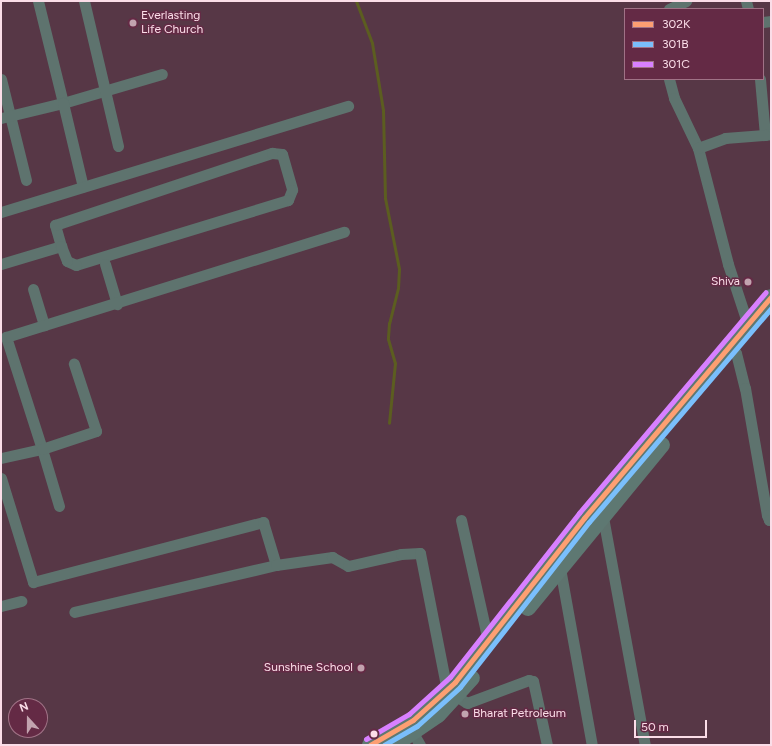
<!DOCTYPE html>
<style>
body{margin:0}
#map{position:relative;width:772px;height:746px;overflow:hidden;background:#573746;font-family:Figtree,sans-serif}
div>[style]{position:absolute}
.stream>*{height:3px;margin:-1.5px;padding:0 1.5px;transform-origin:1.5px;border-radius:1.5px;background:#5c5d20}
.minor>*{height:11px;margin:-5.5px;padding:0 5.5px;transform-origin:5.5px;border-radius:5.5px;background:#5e736e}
.secondary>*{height:16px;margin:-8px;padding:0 8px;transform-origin:8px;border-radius:8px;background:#5e7872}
.bus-1>*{height:5px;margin:-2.5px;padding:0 2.5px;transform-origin:2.5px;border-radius:2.5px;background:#fd9f72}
.bus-2>*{height:5px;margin:-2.5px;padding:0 2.5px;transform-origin:2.5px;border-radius:2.5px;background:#7abffc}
.bus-3>*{height:5px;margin:-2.5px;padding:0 2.5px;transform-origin:2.5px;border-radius:2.5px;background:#d880ff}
.dots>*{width:11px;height:11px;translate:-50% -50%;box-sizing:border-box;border:2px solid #642a45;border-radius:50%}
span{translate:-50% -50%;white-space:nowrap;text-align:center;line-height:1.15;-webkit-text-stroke:3px #642a45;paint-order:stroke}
.poi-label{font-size:12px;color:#fbdde8}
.left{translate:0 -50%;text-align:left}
.right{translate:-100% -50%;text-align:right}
.frame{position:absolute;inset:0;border:2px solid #fbdde8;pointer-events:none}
.legend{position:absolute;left:624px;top:8px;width:140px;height:72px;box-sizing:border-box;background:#642a45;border:1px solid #a07286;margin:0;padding:5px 7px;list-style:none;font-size:12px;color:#fbdde8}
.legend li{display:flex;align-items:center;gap:8px;height:20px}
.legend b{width:20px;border:1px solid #a07286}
.north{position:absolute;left:8px;top:698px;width:40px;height:40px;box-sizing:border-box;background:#642a45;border:1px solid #a07286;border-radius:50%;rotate:339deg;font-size:11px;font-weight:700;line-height:16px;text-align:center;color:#fbdde8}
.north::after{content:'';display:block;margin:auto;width:14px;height:18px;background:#c2a3af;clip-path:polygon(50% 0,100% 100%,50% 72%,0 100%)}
.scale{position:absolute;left:634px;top:720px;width:73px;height:18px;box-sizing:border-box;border:2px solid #fbdde8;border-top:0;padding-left:5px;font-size:12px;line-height:14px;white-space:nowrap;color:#fbdde8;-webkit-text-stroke:3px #642a45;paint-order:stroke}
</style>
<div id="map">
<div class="stream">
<i style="left:356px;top:1px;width:45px;rotate:69.1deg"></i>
<i style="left:372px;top:43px;width:68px;rotate:80.7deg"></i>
<i style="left:383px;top:110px;width:88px;rotate:88.7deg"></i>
<i style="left:385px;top:198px;width:72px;rotate:78.8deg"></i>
<i style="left:399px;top:269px;width:19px;rotate:93deg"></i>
<i style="left:398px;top:288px;width:36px;rotate:104deg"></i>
<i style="left:389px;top:323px;width:16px;rotate:94deg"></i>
<i style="left:388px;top:339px;width:25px;rotate:74deg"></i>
<i style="left:395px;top:363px;width:60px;rotate:95.7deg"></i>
</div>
<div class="minor">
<i style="left:38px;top:1px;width:105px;rotate:76.2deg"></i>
<i style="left:63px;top:103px;width:103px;rotate:-16.3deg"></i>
<i style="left:84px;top:1px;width:149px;rotate:76.8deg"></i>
<i style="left:746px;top:1px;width:8px;rotate:76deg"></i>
<i style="left:669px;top:9px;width:19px;rotate:-25deg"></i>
<i style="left:763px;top:22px;width:8px;rotate:-7deg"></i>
<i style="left:1px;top:79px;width:104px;rotate:76.1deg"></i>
<i style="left:669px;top:79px;width:20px;rotate:75deg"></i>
<i style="left:674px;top:98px;width:55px;rotate:64.4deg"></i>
<i style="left:760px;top:79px;width:56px;rotate:84.9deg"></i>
<i style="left:765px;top:135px;width:6px;rotate:-9deg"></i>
<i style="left:1px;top:118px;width:64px;rotate:-13.6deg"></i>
<i style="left:63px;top:103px;width:86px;rotate:76.6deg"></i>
<i style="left:1px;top:212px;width:363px;rotate:-17deg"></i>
<i style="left:1px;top:264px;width:63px;rotate:-16.7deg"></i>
<i style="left:61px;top:246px;width:22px;rotate:-106deg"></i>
<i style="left:55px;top:225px;width:229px;rotate:-18.4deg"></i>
<i style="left:272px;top:153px;width:10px;rotate:6deg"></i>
<i style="left:282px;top:154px;width:37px;rotate:74deg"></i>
<i style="left:292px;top:190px;width:11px;rotate:112deg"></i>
<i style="left:288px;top:200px;width:222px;rotate:163deg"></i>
<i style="left:76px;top:265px;width:10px;rotate:-156deg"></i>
<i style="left:67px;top:261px;width:16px;rotate:-112deg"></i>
<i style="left:105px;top:264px;width:42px;rotate:73.3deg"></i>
<i style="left:33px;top:289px;width:38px;rotate:73deg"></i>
<i style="left:748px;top:325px;width:64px;rotate:-108.2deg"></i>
<i style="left:728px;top:264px;width:120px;rotate:-104.5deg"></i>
<i style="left:698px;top:148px;width:29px;rotate:-20deg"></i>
<i style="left:725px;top:138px;width:40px;rotate:-4.3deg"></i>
<i style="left:729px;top:347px;width:9px;rotate:41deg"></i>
<i style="left:736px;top:353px;width:36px;rotate:76deg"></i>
<i style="left:745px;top:388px;width:129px;rotate:80.2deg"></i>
<i style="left:767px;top:515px;width:5px;rotate:68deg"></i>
<i style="left:769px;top:520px;width:2px"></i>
<i style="left:1px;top:458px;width:42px;rotate:-12.4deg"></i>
<i style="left:42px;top:449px;width:118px;rotate:-107.8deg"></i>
<i style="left:6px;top:337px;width:354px;rotate:-17.3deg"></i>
<i style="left:1px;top:478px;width:109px;rotate:72.9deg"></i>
<i style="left:33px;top:582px;width:238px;rotate:-14.6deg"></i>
<i style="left:263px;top:522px;width:45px;rotate:73.2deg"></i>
<i style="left:276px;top:565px;width:207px;rotate:166.9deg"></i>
<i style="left:59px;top:506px;width:59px;rotate:-106.6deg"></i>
<i style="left:42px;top:449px;width:57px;rotate:-18.4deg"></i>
<i style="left:96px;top:431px;width:71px;rotate:-108.2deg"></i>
<i style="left:600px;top:515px;width:4px;rotate:34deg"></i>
<i style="left:603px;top:517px;width:232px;rotate:79.6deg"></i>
<i style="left:461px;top:520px;width:124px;rotate:77.4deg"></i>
<i style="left:276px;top:565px;width:57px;rotate:-8.1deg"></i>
<i style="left:332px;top:557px;width:18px;rotate:29deg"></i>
<i style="left:348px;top:566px;width:54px;rotate:-12.8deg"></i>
<i style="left:401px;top:554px;width:19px;rotate:-3deg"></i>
<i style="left:420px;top:553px;width:140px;rotate:78.9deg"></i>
<i style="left:447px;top:690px;width:24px;rotate:33deg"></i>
<i style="left:467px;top:703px;width:66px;rotate:-20.4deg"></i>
<i style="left:529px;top:680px;width:4px;rotate:14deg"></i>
<i style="left:533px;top:681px;width:66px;rotate:77.7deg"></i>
<i style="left:560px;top:568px;width:180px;rotate:79.8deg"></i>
<i style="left:1px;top:606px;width:21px;rotate:-14deg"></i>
<i style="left:413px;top:733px;width:14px;rotate:60deg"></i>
</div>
<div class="secondary">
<i style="left:528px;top:608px;width:211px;rotate:-50.6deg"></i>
<i style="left:370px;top:745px;width:50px;rotate:-30.2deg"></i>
<i style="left:413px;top:720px;width:57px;rotate:-42.1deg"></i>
<i style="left:455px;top:682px;width:209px;rotate:-51.8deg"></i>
<i style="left:584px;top:518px;width:289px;rotate:-49.8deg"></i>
<i style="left:394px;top:745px;width:53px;rotate:-34.3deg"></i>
<i style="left:438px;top:715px;width:50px;rotate:-47.4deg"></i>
</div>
<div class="bus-1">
<i style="left:370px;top:745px;width:50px;rotate:-30.2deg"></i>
<i style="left:413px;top:720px;width:57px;rotate:-42.1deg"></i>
<i style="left:455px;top:682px;width:209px;rotate:-51.8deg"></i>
<i style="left:584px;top:518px;width:289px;rotate:-49.8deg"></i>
</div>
<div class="bus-2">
<i style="left:384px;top:745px;width:38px;rotate:-30deg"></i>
<i style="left:417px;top:726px;width:58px;rotate:-42.2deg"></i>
<i style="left:460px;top:687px;width:209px;rotate:-52deg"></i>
<i style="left:589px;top:522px;width:281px;rotate:-49.6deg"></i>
</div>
<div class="bus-3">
<i style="left:366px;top:739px;width:50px;rotate:-30.2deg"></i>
<i style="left:409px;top:714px;width:55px;rotate:-42.1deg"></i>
<i style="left:450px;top:677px;width:209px;rotate:-51.8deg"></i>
<i style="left:579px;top:513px;width:289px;rotate:-49.8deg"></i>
</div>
<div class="dots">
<i style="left:133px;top:23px;background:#c2a3af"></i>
<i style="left:748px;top:282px;background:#c2a3af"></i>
<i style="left:361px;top:668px;background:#c2a3af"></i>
<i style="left:465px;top:714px;background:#c2a3af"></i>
<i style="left:374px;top:734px;background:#fbdde8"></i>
</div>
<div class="poi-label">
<span class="left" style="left:141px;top:23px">Everlasting<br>Life Church</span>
<span class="right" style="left:740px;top:282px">Shiva</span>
<span class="right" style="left:353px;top:668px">Sunshine School</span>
<span class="left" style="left:473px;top:714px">Bharat Petroleum</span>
</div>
<div class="frame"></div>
<ul class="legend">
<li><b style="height:5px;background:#fd9f72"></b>302K</li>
<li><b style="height:5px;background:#7abffc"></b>301B</li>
<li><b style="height:5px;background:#d880ff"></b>301C</li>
</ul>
<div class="north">N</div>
<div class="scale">50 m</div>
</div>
